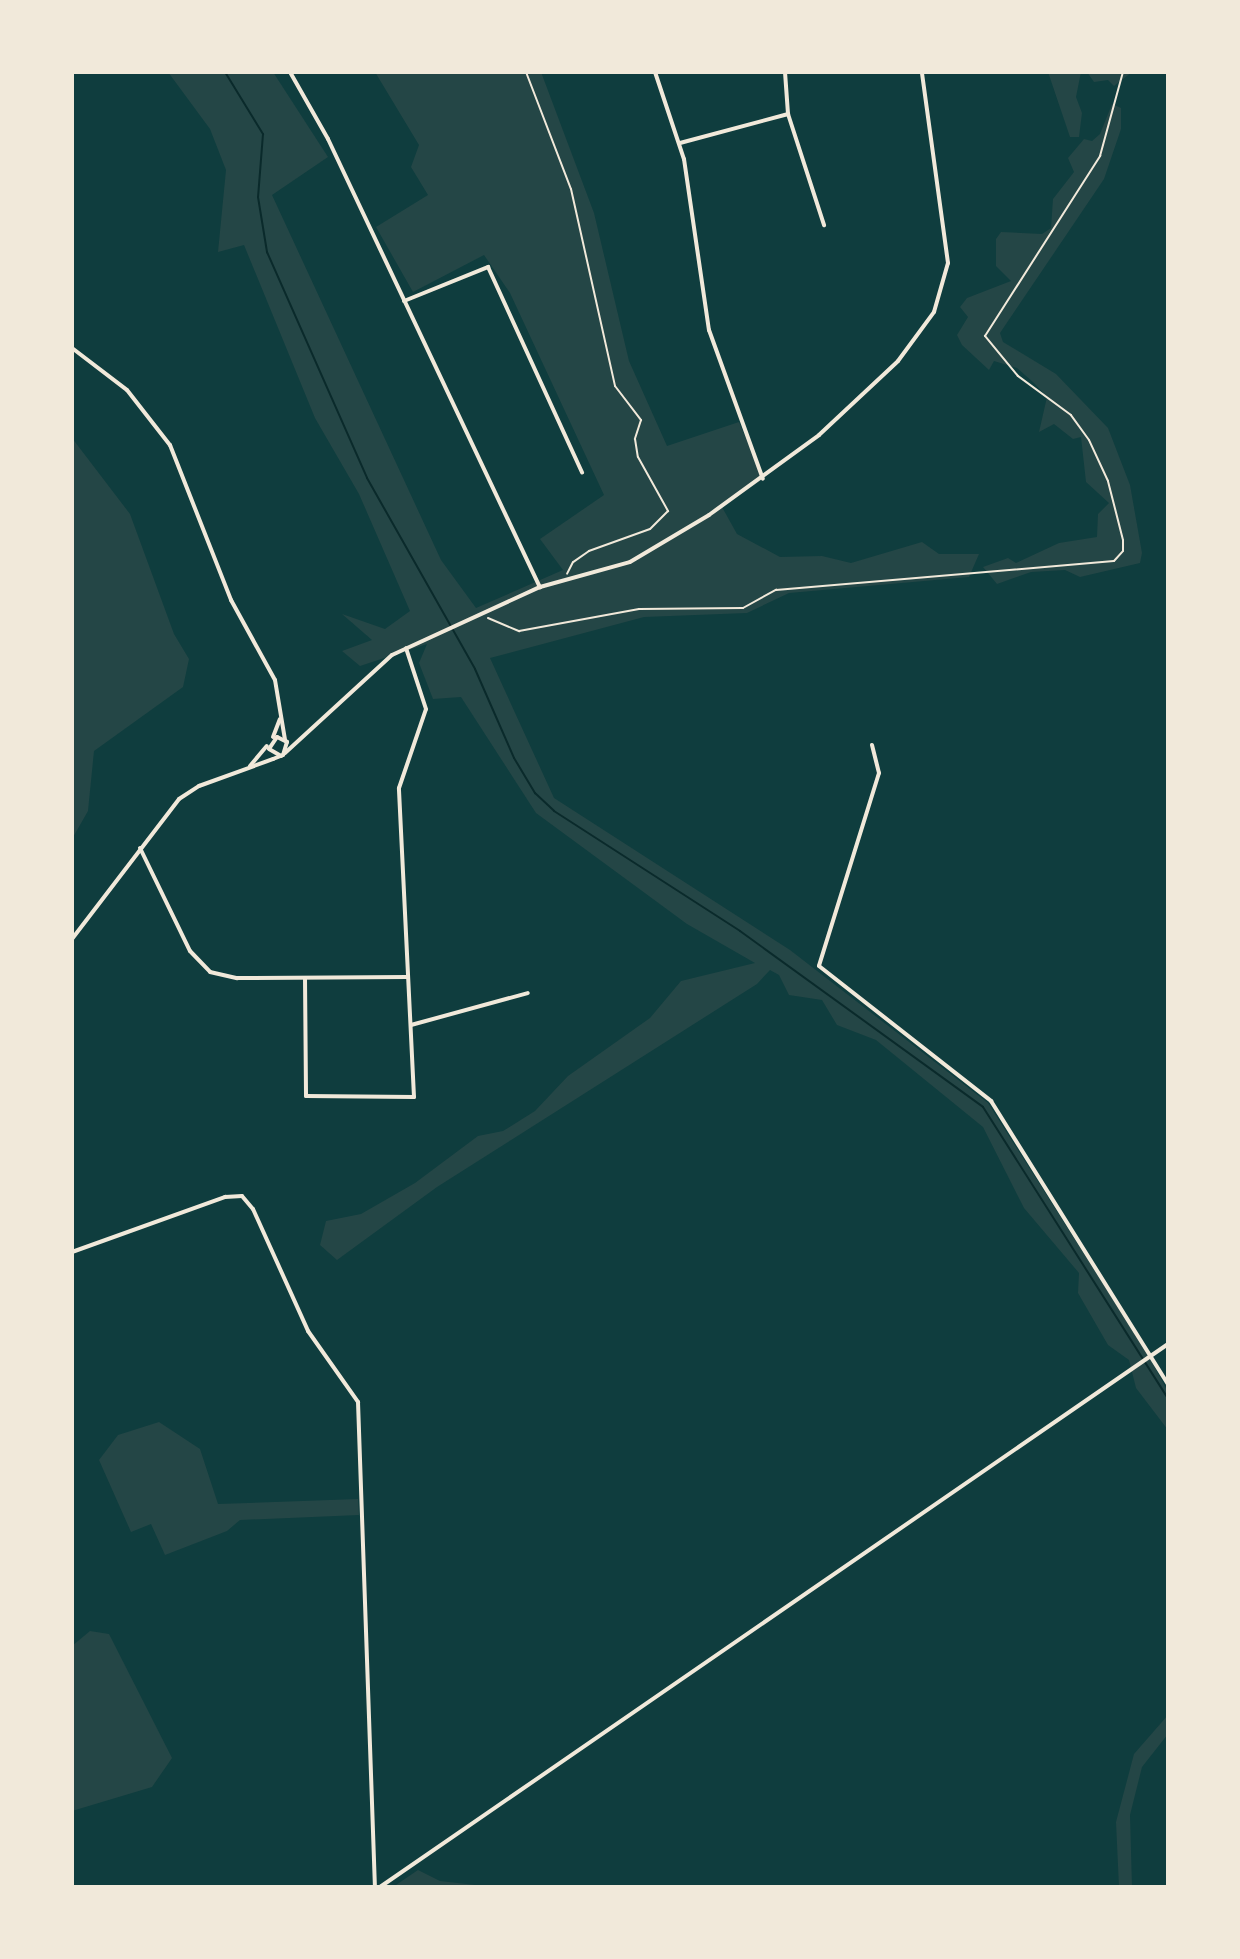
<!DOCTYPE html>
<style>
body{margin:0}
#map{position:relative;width:1240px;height:1959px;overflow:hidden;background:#0f3d3e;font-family:"Alegreya Sans",sans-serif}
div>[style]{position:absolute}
.green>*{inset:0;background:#244646}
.stream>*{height:2px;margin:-1px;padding:0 1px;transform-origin:1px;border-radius:1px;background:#0a2a2b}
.path>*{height:2px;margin:-1px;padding:0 1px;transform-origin:1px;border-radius:1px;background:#f1e9da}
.minor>*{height:4px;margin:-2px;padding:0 2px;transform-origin:2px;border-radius:2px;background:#f1e9da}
span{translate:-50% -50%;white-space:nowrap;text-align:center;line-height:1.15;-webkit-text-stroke:7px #f1e9da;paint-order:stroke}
.frame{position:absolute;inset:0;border:74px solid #f1e9da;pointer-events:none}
</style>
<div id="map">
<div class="green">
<i style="clip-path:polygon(168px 72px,273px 72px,328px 157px,272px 195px,441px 560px,476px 608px,563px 570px,540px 539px,604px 495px,510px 293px,484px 255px,413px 292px,376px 227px,428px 195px,411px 167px,419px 145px,375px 72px,541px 72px,594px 213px,629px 361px,667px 446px,739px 422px,763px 479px,722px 507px,737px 534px,780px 557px,822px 556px,851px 563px,922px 542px,939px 554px,979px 554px,969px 577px,789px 593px,747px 613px,644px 617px,490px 658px,554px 798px,790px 950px,988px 1103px,1147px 1353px,1168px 1392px,1168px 1430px,1136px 1388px,1129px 1360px,1108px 1345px,1078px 1293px,1079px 1273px,1024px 1208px,983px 1127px,876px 1040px,837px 1025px,822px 1000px,789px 995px,779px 975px,770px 970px,757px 984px,437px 1187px,337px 1260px,320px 1245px,326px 1221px,361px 1214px,415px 1183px,478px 1136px,503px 1131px,535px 1111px,568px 1076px,650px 1018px,681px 981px,755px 963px,687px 924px,536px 813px,461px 697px,433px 699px,419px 663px,427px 644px,360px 666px,342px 651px,372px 640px,342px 614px,385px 629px,410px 611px,359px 494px,315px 418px,244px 245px,218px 252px,226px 170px,210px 129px)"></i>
<i style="clip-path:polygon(1048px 72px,1081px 72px,1076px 97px,1082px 113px,1079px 137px,1070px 137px)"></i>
<i style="clip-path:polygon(1087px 72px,1132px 72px,1114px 86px,1108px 80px,1094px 82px)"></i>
<i style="clip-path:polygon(1112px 104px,1121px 108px,1121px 129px,1104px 179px,1000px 333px,1003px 342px,1056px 374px,1108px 428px,1130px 485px,1142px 553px,1140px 563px,1080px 577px,1065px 570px,1031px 572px,997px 584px,983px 567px,1008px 558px,1016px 563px,1059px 543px,1097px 537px,1098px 514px,1109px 503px,1086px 482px,1081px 437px,1073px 439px,1054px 424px,1039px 432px,1047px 397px,1034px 383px,1017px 368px,994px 361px,989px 370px,962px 345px,957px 335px,968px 317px,960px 307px,967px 298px,1011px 281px,996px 266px,996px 239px,1001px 232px,1042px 234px,1051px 228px,1053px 199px,1074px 172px,1068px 158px,1084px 139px,1092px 141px,1100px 134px)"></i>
<i style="clip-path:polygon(72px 438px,130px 514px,174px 634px,189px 659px,183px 687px,94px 751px,88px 811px,72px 839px)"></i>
<i style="clip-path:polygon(159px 1422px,200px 1449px,218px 1504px,358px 1499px,359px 1515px,240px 1520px,227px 1531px,165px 1555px,151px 1524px,131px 1532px,99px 1460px,118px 1435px)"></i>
<i style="clip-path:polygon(90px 1631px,109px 1634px,172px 1758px,152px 1787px,72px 1811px,72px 1646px)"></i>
<i style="clip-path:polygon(1168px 1715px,1168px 1734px,1142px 1767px,1130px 1815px,1132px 1887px,1119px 1887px,1116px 1822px,1134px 1754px)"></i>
<i style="clip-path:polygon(418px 1870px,440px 1881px,493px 1887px,393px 1887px)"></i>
</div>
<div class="stream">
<i style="left:225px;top:72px;width:73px;rotate:58.5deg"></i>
<i style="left:263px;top:134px;width:63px;rotate:94.5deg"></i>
<i style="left:258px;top:197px;width:56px;rotate:80.7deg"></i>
<i style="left:267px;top:252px;width:247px;rotate:66.1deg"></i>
<i style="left:367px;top:478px;width:219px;rotate:60.5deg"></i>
<i style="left:475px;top:669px;width:97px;rotate:66.3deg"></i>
<i style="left:514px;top:758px;width:41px;rotate:59deg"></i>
<i style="left:535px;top:793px;width:26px;rotate:43deg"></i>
<i style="left:554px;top:811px;width:221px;rotate:32.8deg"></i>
<i style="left:740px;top:931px;width:300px;rotate:35.9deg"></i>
<i style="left:983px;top:1107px;width:346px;rotate:57.6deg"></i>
</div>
<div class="path">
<i style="left:526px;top:72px;width:125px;rotate:69deg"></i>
<i style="left:571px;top:189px;width:202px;rotate:77.4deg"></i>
<i style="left:615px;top:386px;width:43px;rotate:52.6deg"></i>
<i style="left:641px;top:420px;width:20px;rotate:108deg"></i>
<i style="left:635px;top:439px;width:18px;rotate:81deg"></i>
<i style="left:638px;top:457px;width:62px;rotate:60.9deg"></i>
<i style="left:668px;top:511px;width:25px;rotate:135deg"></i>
<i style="left:650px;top:529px;width:65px;rotate:160.2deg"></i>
<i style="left:589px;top:551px;width:19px;rotate:145deg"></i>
<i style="left:573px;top:562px;width:13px;rotate:117deg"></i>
<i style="left:488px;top:618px;width:34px;rotate:23deg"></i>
<i style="left:519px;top:631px;width:122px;rotate:-10.4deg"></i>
<i style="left:639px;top:609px;width:104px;rotate:-0.6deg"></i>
<i style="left:743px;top:608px;width:38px;rotate:-29deg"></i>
<i style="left:776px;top:590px;width:339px;rotate:-4.9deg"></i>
<i style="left:1114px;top:561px;width:13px;rotate:-48deg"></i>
<i style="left:1123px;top:551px;width:11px;rotate:-90deg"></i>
<i style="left:1123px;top:540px;width:61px;rotate:-104.3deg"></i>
<i style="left:1108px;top:481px;width:45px;rotate:-114.9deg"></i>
<i style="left:1089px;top:440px;width:31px;rotate:-126deg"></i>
<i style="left:1071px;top:415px;width:66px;rotate:-143.7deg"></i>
<i style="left:1018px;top:376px;width:52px;rotate:-129.5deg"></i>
<i style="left:985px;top:336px;width:214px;rotate:-57.4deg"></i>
<i style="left:1100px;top:156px;width:87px;rotate:-74.7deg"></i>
</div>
<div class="minor">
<i style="left:290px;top:72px;width:77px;rotate:60.4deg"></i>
<i style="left:328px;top:139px;width:496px;rotate:64.7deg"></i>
<i style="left:655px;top:72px;width:92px;rotate:71.6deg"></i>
<i style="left:684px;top:159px;width:173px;rotate:81.7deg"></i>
<i style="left:709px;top:330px;width:158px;rotate:70.1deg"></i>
<i style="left:785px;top:72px;width:42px;rotate:85.9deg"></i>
<i style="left:788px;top:114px;width:117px;rotate:72deg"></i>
<i style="left:680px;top:143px;width:112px;rotate:-15deg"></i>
<i style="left:404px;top:301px;width:91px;rotate:-22deg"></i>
<i style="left:488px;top:267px;width:226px;rotate:65.4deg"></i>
<i style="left:72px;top:348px;width:69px;rotate:37.4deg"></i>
<i style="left:127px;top:390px;width:70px;rotate:52deg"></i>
<i style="left:170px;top:445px;width:167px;rotate:68.5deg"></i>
<i style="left:231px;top:600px;width:91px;rotate:61.2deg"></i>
<i style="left:275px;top:680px;width:61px;rotate:80.5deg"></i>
<i style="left:273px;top:737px;width:19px;rotate:-69deg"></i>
<i style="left:872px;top:745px;width:29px;rotate:76deg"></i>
<i style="left:879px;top:773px;width:202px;rotate:107.3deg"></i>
<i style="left:819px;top:966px;width:219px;rotate:38.1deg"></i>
<i style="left:991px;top:1101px;width:334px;rotate:58deg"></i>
<i style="left:285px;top:753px;width:145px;rotate:-42.5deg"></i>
<i style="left:392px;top:655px;width:163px;rotate:-24.7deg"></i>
<i style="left:540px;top:587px;width:93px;rotate:-15.5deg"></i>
<i style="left:630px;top:562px;width:92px;rotate:-30.7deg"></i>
<i style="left:709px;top:515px;width:136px;rotate:-36deg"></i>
<i style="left:819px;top:435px;width:108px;rotate:-43.1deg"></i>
<i style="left:898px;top:361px;width:61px;rotate:-53.7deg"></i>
<i style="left:934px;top:312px;width:51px;rotate:-74.1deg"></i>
<i style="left:948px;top:263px;width:193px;rotate:-97.8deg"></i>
<i style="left:250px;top:766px;width:26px;rotate:-50deg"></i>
<i style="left:140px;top:848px;width:114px;rotate:64.1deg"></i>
<i style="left:190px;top:951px;width:29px;rotate:46deg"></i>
<i style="left:210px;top:972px;width:28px;rotate:13deg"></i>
<i style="left:237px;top:978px;width:170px;rotate:-0.3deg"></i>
<i style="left:72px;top:939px;width:176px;rotate:-52.6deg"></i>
<i style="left:179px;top:799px;width:24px;rotate:-33deg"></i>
<i style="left:199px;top:786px;width:79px;rotate:-20deg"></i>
<i style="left:273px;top:759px;width:11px;rotate:-22deg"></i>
<i style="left:283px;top:755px;width:14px;rotate:-73deg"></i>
<i style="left:287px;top:742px;width:11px;rotate:-153deg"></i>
<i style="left:277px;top:737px;width:14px;rotate:124deg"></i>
<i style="left:269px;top:749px;width:14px;rotate:30deg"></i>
<i style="left:305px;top:978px;width:118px;rotate:89.5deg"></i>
<i style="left:306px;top:1096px;width:108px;rotate:0.5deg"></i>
<i style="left:414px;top:1097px;width:309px;rotate:-92.8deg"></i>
<i style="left:399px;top:788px;width:83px;rotate:-71.1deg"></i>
<i style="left:426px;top:709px;width:64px;rotate:-108.2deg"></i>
<i style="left:411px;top:1025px;width:121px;rotate:-15.3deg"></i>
<i style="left:72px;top:1252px;width:163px;rotate:-19.8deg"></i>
<i style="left:225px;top:1197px;width:17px;rotate:-3deg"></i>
<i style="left:242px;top:1196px;width:17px;rotate:50deg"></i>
<i style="left:253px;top:1209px;width:134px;rotate:65.7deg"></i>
<i style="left:308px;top:1331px;width:87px;rotate:54.8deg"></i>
<i style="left:358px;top:1402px;width:485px;rotate:88deg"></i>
<i style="left:380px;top:1887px;width:957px;rotate:-34.57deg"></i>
</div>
<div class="frame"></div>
</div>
